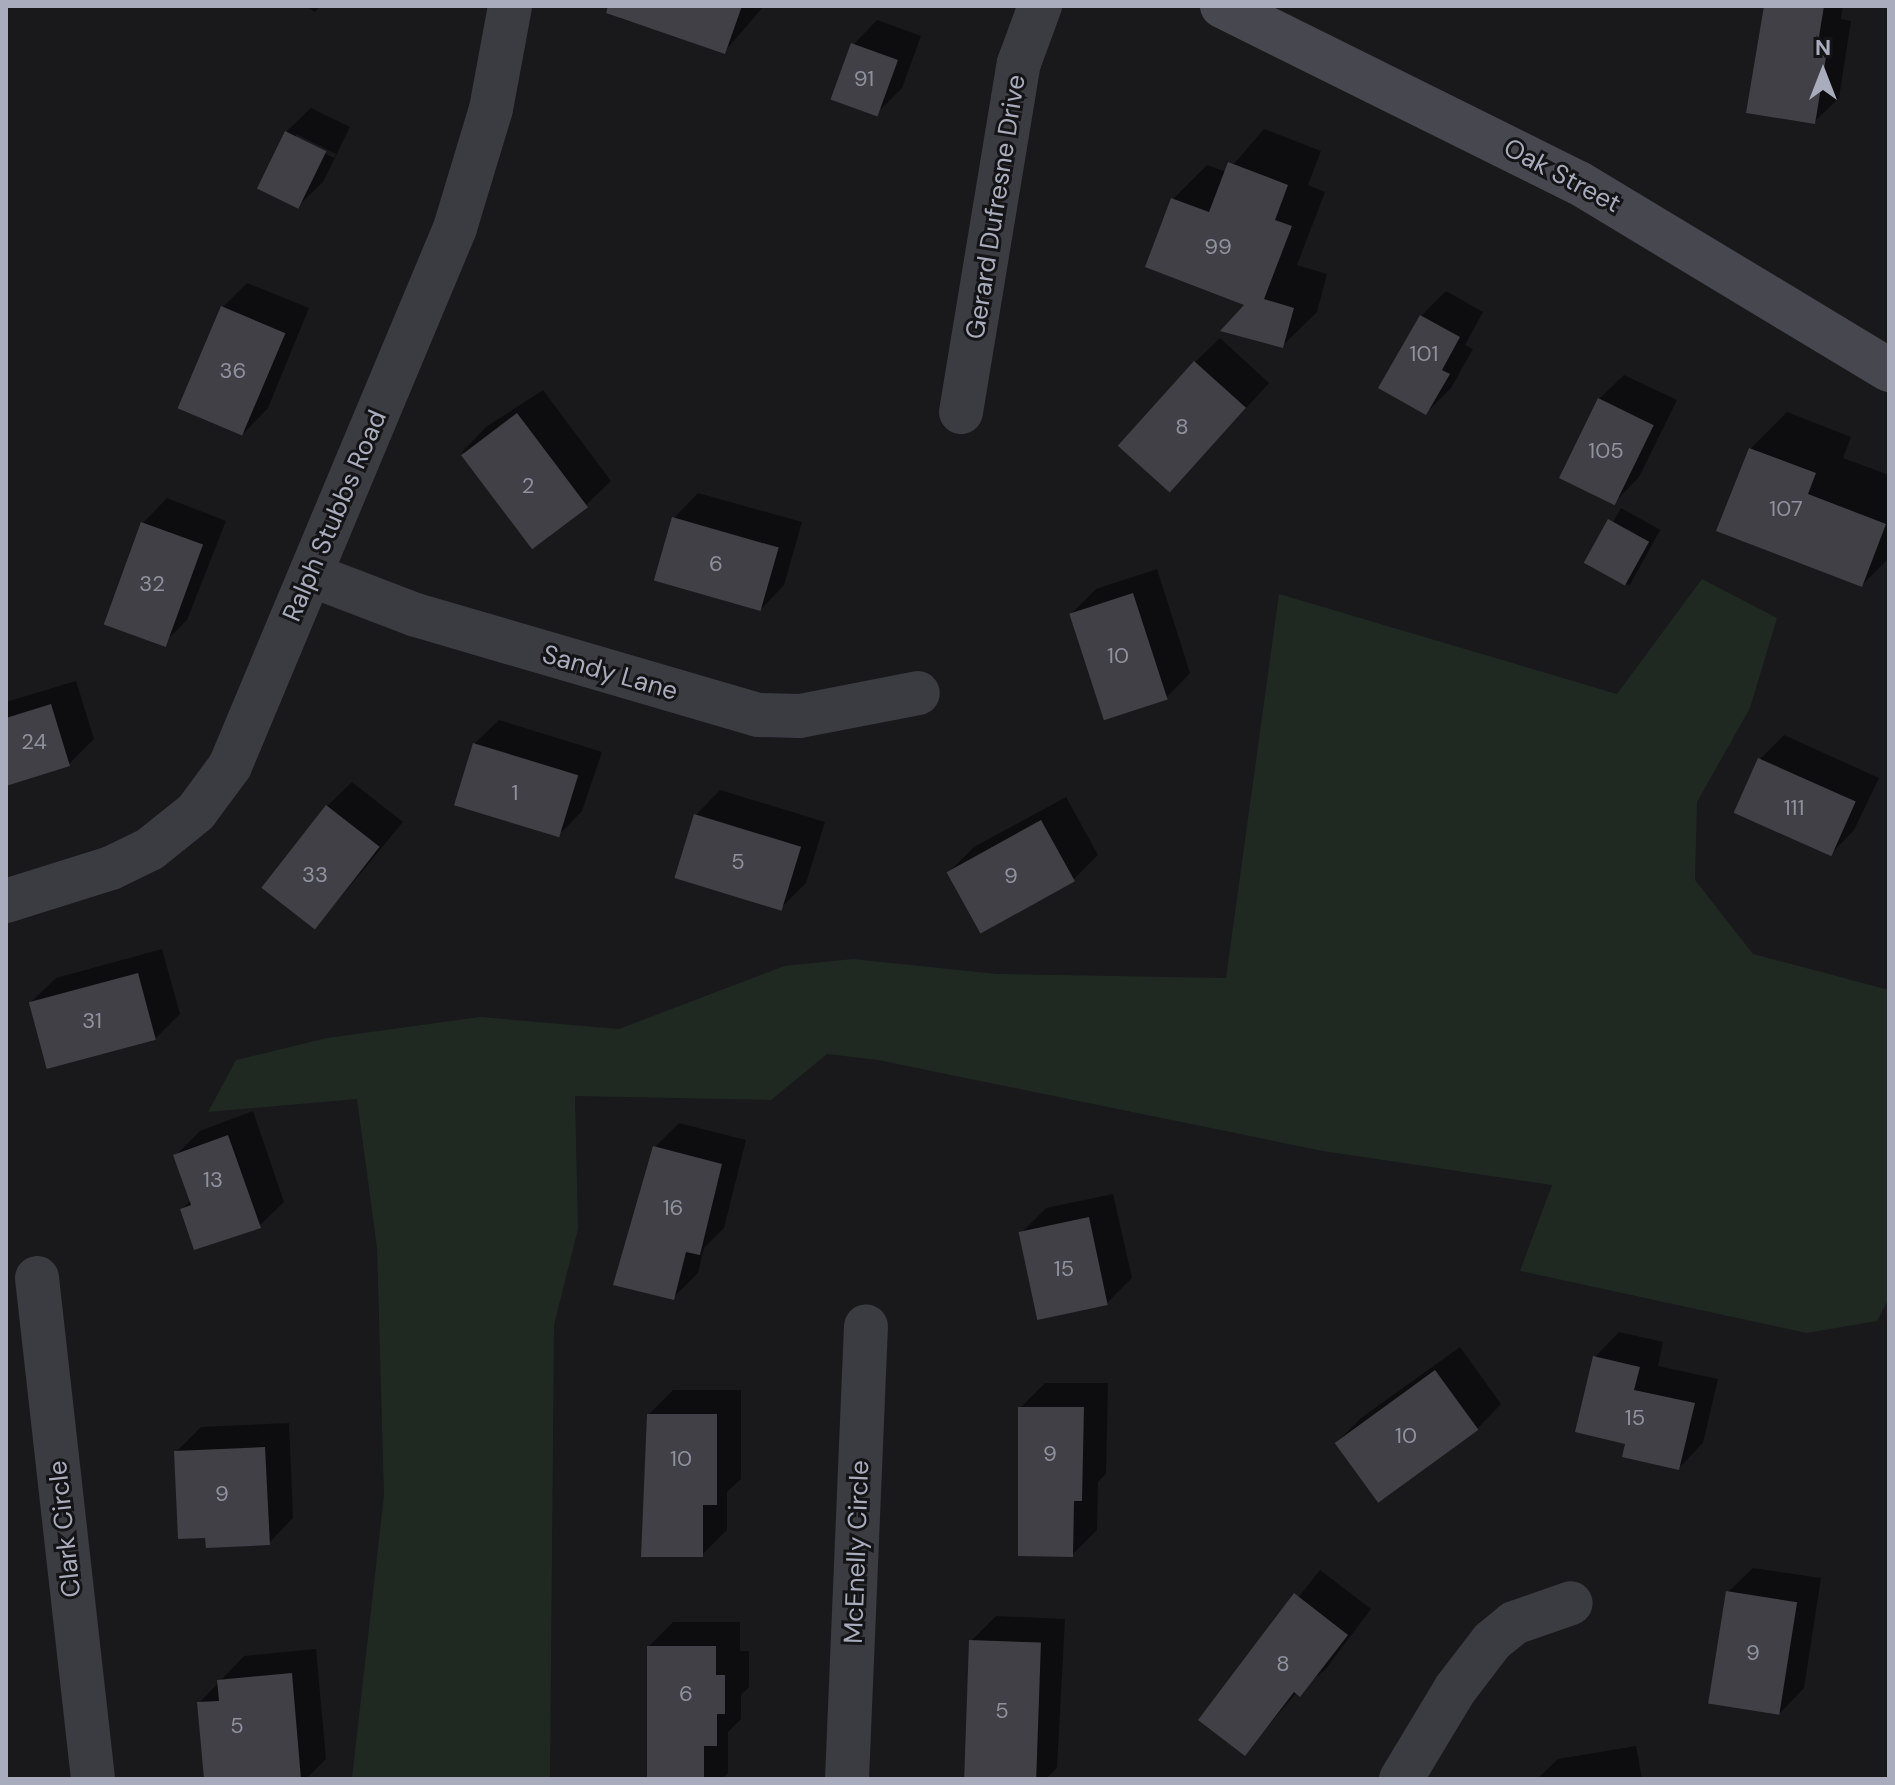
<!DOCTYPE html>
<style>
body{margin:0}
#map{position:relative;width:1895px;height:1785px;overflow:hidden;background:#19181b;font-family:"DM Sans",sans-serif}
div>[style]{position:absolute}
.green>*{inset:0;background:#1f2922}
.shadow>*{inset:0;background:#0007;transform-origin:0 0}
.building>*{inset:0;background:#404046;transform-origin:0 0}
.street>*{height:44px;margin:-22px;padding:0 22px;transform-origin:22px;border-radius:22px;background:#3b3b42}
.secondary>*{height:44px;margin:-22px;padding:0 22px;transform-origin:22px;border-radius:22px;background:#474750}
span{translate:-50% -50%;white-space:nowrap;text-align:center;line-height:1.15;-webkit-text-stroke:6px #141316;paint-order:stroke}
.number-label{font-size:22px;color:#8f919e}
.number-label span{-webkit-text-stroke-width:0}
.street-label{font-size:26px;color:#a9acbc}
.frame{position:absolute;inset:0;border:8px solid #a9acbc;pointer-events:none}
.north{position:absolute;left:1783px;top:32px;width:80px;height:80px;-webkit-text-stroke:6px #141316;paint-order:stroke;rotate:0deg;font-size:22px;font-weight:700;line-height:32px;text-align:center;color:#a9acbc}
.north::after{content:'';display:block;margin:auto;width:28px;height:36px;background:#a9acbc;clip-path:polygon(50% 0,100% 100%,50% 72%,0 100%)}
</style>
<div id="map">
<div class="green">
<i style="clip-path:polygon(1702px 579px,1777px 618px,1750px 708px,1697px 802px,1695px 880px,1753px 954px,1889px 990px,1889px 1298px,1877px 1321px,1807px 1333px,1520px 1271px,1552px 1185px,1323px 1151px,878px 1060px,827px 1054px,771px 1100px,575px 1096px,578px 1229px,554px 1325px,550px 1779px,352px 1778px,384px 1495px,377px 1248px,357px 1099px,208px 1112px,236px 1060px,327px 1038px,480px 1017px,619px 1029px,784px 966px,853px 959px,997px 974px,1226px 978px,1279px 594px,1617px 694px)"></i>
</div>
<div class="shadow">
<i style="clip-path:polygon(305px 6px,320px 6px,315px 12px)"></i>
<i style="clip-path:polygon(623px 6px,764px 6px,725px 51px,619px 18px)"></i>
<i style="clip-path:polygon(1766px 6px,1843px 6px,1841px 19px,1851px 21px,1839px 98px,1814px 122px)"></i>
<i style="clip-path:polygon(877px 20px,921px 36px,902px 88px,877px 113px,853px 45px)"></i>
<i style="clip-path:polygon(evenodd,311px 108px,350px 127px,323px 182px,298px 206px,286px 132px,311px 108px,296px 134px,336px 154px,334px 158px,296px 139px,296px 134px)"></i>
<i style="clip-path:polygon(1264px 129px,1321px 151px,1308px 185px,1325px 192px,1297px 265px,1327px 274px,1317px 312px,1282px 346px,1173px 199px,1207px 165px,1227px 172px)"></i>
<i style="clip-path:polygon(247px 283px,309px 308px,268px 408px,244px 433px,222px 308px)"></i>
<i style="clip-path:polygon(1446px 291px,1483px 312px,1465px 345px,1473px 349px,1451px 388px,1426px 413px,1421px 316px)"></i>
<i style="clip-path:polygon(1220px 338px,1269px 383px,1194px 465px,1195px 362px)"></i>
<i style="clip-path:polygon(1624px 375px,1677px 400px,1639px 477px,1615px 502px,1599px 399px)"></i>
<i style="clip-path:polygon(543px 390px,611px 481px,586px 505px,462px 452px,486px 427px)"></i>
<i style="clip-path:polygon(1787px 412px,1851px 437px,1843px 458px,1889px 475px,1889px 558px,1862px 585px,1750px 449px)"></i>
<i style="clip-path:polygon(698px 493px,802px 522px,784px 585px,760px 610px,674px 518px)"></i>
<i style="clip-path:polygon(167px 498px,226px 521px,187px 620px,162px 645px,143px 523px)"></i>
<i style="left:1621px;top:508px;width:45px;height:64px;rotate:29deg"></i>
<i style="clip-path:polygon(1157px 569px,1190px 673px,1166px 698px,1072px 613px,1096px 589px)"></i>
<i style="clip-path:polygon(76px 681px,94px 739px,69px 764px,6px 784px,6px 702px)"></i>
<i style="clip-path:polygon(499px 720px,602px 752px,582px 811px,558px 836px,474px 744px)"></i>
<i style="clip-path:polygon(1784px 735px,1879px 778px,1854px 830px,1830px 855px,1760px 759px)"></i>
<i style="clip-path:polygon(352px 782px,403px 822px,315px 928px,327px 806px)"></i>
<i style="clip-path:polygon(720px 790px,825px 822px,806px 883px,781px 908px,696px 815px)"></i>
<i style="clip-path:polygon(1066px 797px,1098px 855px,1074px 879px,949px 872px,974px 847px)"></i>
<i style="clip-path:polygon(162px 949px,180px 1014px,155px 1039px,31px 1002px,56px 978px)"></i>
<i style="clip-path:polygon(253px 1111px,284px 1202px,259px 1226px,182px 1209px,191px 1200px,176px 1155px,200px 1131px)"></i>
<i style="clip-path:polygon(679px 1123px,746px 1140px,724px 1228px,704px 1248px,698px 1273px,673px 1298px,655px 1147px)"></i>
<i style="clip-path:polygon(1113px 1194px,1132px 1278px,1107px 1303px,1021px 1233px,1046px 1208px)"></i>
<i style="clip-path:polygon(1619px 1332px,1663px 1342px,1658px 1366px,1718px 1379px,1703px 1443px,1679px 1468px,1628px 1442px,1595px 1357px)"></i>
<i style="clip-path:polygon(1460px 1347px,1501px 1404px,1477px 1429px,1337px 1442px,1361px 1418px)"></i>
<i style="clip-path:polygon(1045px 1383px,1108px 1383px,1106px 1474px,1098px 1482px,1097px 1530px,1072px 1555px,1020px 1408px)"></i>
<i style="clip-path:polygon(673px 1390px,741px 1390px,741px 1479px,727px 1492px,727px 1530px,702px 1555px,649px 1414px)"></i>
<i style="clip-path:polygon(289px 1423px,293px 1518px,269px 1543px,207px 1536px,176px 1452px,201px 1427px)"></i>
<i style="clip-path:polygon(1753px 1568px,1821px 1578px,1804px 1688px,1780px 1713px,1728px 1592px)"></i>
<i style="clip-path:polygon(1320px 1570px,1371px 1609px,1325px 1670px,1297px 1692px,1245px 1753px,1201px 1720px)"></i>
<i style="clip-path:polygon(996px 1616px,1065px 1619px,1057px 1768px,1046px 1779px,965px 1779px,971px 1641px)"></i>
<i style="clip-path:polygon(673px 1622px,740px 1622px,740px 1651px,749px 1651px,749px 1687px,741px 1695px,741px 1719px,728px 1732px,728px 1773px,722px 1779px,649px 1779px,649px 1646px)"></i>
<i style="clip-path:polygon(316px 1649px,326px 1759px,306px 1779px,206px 1779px,199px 1703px,244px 1656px)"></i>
<i style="clip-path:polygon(1636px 1746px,1642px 1779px,1537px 1779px,1558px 1759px)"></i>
</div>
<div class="building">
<i style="clip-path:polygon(608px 6px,742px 6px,725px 54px,606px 13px)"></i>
<i style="clip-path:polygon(1764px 6px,1824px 6px,1818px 43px,1828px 45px,1815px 124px,1746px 113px)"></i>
<i style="left:851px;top:43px;width:50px;height:60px;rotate:20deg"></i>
<i style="left:285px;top:131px;width:46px;height:64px;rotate:26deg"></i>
<i style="clip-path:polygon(1228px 162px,1288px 185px,1275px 220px,1292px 226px,1264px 299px,1294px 308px,1283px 348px,1220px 331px,1244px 305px,1145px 267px,1171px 198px,1209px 212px)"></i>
<i style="left:221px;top:306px;width:70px;height:111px;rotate:23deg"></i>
<i style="clip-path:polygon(1420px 315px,1460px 337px,1442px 370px,1450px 374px,1426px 415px,1378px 388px)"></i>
<i style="left:1194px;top:361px;width:70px;height:114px;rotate:42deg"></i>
<i style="left:1598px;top:398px;width:62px;height:89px;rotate:26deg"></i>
<i style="left:517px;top:413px;width:118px;height:70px;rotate:53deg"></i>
<i style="clip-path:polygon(1749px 448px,1816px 473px,1808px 494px,1886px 524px,1862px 587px,1716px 531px)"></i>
<i style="left:672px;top:517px;width:111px;height:66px;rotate:16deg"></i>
<i style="left:1608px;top:519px;width:47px;height:50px;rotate:29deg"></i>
<i style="left:141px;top:522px;width:66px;height:109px;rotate:20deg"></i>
<i style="left:1133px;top:593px;width:112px;height:67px;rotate:72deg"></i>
<i style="clip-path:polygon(51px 704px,70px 766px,6px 786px,6px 718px)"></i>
<i style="left:473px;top:743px;width:110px;height:65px;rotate:17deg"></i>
<i style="left:1758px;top:758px;width:107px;height:60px;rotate:24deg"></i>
<i style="left:326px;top:805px;width:68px;height:105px;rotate:38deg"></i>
<i style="left:694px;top:814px;width:112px;height:67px;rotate:17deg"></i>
<i style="left:1041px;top:820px;width:70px;height:108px;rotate:61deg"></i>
<i style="left:138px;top:973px;width:69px;height:113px;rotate:75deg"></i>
<i style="clip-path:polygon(228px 1135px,261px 1228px,194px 1250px,180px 1209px,191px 1205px,173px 1155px)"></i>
<i style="clip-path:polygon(653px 1146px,722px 1164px,700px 1255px,686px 1252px,674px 1300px,613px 1285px)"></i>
<i style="left:1089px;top:1217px;width:90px;height:72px;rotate:78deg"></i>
<i style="clip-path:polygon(1593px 1356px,1640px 1367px,1634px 1390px,1695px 1403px,1679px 1470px,1622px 1457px,1625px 1444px,1575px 1432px)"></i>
<i style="left:1435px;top:1370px;width:74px;height:124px;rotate:54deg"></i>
<i style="clip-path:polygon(1018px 1407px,1084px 1407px,1082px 1501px,1074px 1501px,1073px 1557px,1018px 1556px)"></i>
<i style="clip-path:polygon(647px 1414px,717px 1414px,717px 1505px,703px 1505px,703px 1557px,641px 1557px)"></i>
<i style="clip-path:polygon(265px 1447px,270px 1545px,206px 1548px,205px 1538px,178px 1539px,174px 1451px)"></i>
<i style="left:1726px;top:1591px;width:72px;height:114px;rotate:9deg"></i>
<i style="clip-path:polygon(1294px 1593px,1348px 1635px,1300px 1697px,1294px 1692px,1245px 1756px,1198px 1720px)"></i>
<i style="left:969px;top:1640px;width:72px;height:139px;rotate:2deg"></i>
<i style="clip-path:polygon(647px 1646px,716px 1646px,716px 1675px,725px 1675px,725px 1714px,717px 1714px,717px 1746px,704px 1746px,704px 1779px,647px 1779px)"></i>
<i style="clip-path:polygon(292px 1673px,301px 1779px,204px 1779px,197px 1702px,219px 1701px,217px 1680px)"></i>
</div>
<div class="street">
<i style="left:961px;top:412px;width:354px;rotate:-80.6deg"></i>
<i style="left:1019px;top:63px;width:61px;rotate:-69.8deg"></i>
<i style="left:311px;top:575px;width:112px;rotate:20.9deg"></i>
<i style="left:416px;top:615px;width:356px;rotate:16.3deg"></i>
<i style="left:758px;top:715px;width:42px;rotate:1.4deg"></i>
<i style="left:800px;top:716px;width:120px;rotate:-11deg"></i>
<i style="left:6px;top:901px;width:110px;rotate:-17.4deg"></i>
<i style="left:111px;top:868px;width:43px;rotate:-26deg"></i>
<i style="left:150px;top:849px;width:59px;rotate:-38.8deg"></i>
<i style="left:196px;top:812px;width:57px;rotate:-53.5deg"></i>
<i style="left:230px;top:766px;width:583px;rotate:-67.3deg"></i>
<i style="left:455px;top:228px;width:124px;rotate:-73.2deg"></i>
<i style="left:491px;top:109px;width:105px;rotate:-79.5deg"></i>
<i style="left:37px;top:1278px;width:504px;rotate:83.62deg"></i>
<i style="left:847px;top:1779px;width:453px;rotate:-87.6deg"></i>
<i style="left:1401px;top:1779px;width:106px;rotate:-58.9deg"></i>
<i style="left:1456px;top:1688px;width:59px;rotate:-52.5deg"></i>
<i style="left:1492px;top:1641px;width:28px;rotate:-39deg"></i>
<i style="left:1514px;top:1623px;width:60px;rotate:-19.3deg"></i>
</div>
<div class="secondary">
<i style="left:1222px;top:6px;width:398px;rotate:26.4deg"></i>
<i style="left:1579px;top:183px;width:362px;rotate:31.1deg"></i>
</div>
<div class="number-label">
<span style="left:864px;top:79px">91</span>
<span style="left:1218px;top:247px">99</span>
<span style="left:1424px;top:354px">101</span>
<span style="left:233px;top:371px">36</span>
<span style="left:1182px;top:427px">8</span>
<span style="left:1606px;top:451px">105</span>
<span style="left:528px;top:486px">2</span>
<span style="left:1786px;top:509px">107</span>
<span style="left:716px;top:564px">6</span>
<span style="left:152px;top:584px">32</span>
<span style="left:1118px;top:656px">10</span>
<span style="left:34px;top:742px">24</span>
<span style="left:515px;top:793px">1</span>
<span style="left:1794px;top:808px">111</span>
<span style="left:738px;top:862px">5</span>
<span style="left:315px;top:875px">33</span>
<span style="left:1011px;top:876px">9</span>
<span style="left:92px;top:1021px">31</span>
<span style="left:213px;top:1180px">13</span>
<span style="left:673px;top:1208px">16</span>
<span style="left:1064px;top:1269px">15</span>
<span style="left:1635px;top:1418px">15</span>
<span style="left:1406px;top:1436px">10</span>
<span style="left:1050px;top:1454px">9</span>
<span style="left:681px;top:1459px">10</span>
<span style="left:222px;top:1494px">9</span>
<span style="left:1753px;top:1653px">9</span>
<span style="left:1283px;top:1664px">8</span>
<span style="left:686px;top:1694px">6</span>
<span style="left:1002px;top:1711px">5</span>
<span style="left:237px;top:1726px">5</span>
</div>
<div class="street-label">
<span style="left:1562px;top:176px;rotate:28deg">Oak Street</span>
<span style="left:996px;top:207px;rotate:-81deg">Gerard Dufresne Drive</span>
<span style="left:335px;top:516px;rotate:-67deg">Ralph Stubbs Road</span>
<span style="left:610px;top:673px;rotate:16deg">Sandy Lane</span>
<span style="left:65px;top:1529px;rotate:-96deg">Clark Circle</span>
<span style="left:857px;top:1552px;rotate:-88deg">McEnelly Circle</span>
</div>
<div class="frame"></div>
<div class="north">N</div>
</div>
